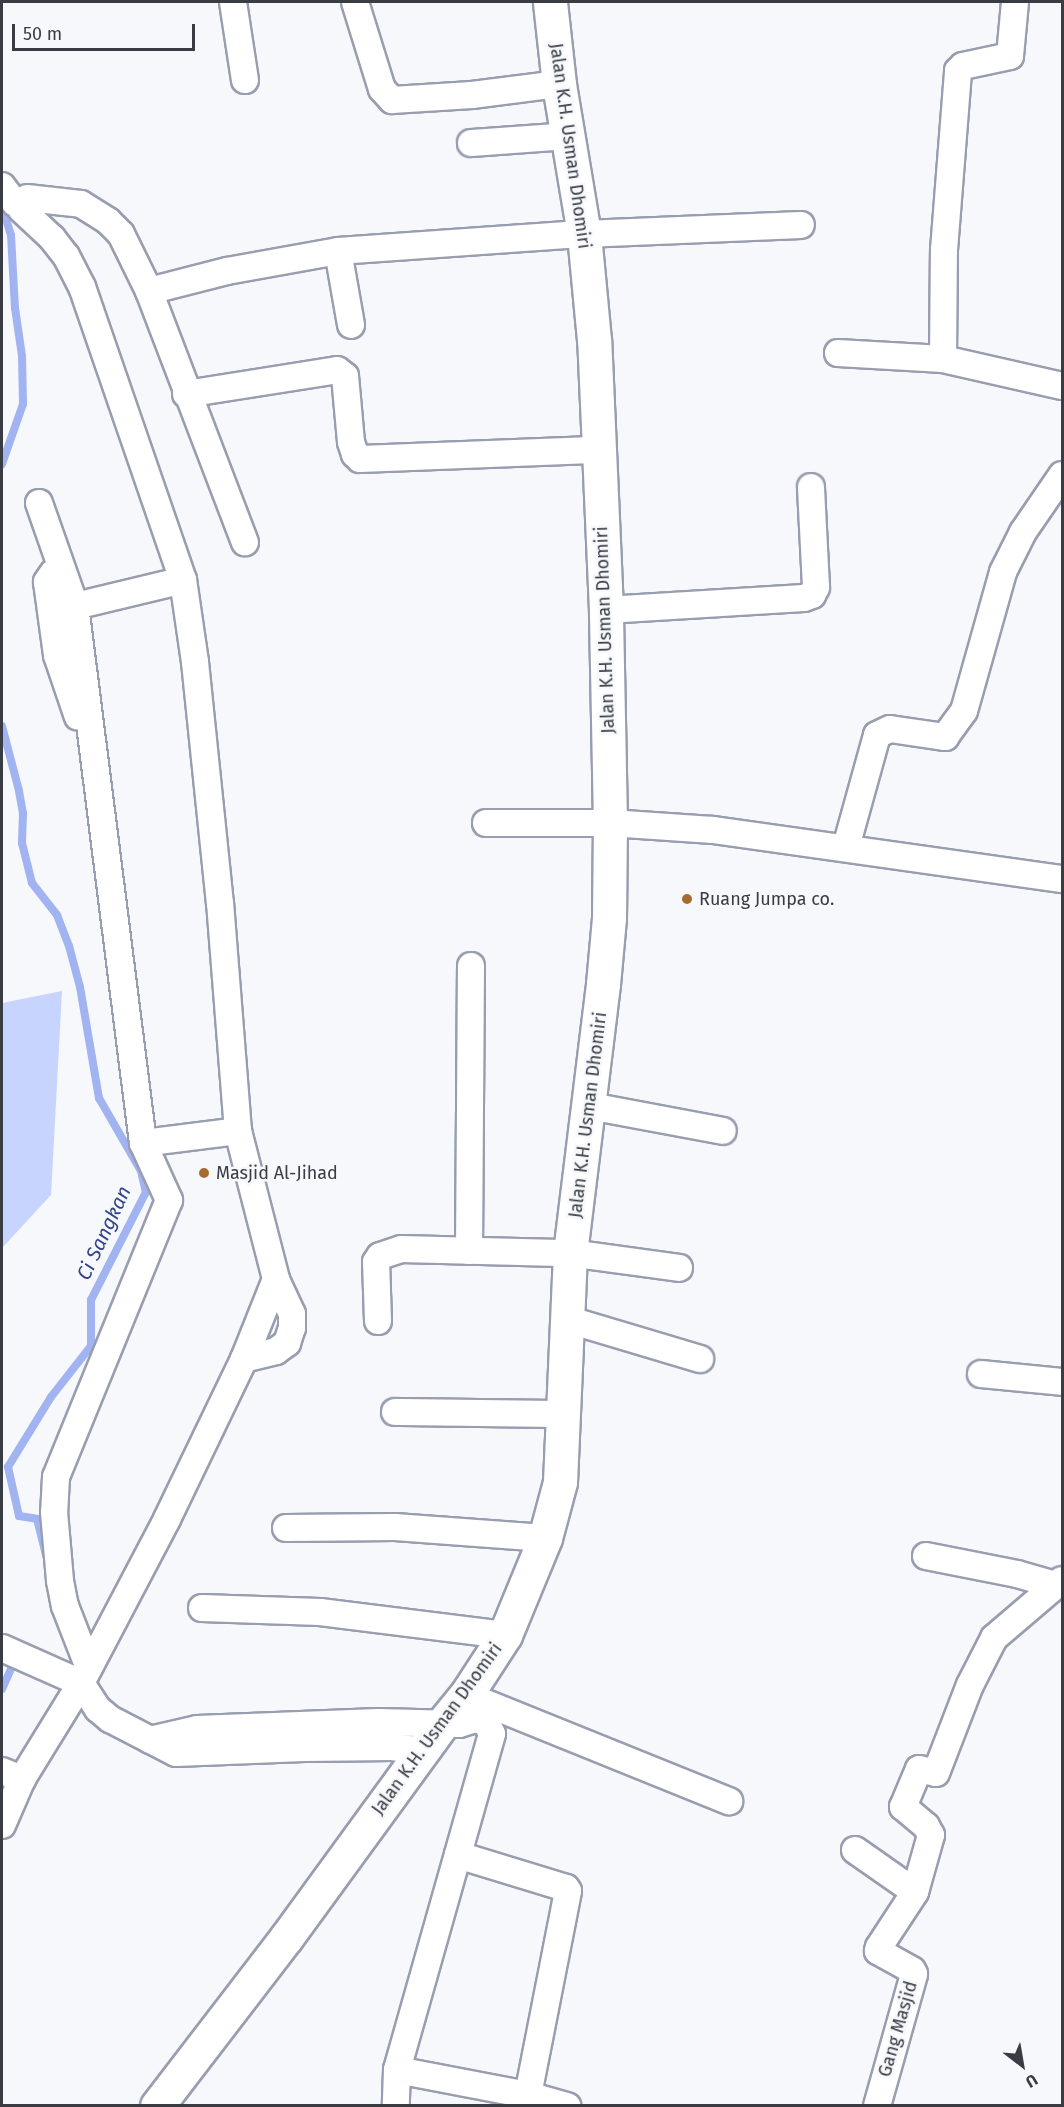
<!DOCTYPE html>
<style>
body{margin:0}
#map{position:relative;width:1064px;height:2107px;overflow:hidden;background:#f7f8fc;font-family:"Fira Sans",sans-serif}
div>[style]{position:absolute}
.green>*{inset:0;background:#c7d4fd}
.stream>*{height:8px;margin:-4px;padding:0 4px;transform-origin:4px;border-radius:4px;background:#a1b4f1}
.roads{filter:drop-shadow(2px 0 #989eaf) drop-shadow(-2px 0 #989eaf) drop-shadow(0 2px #989eaf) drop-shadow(0 -2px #989eaf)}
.minor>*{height:26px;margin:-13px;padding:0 13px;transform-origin:13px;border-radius:13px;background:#fff}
.secondary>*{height:33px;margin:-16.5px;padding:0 16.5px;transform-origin:16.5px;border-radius:16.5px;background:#fff}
.dots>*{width:16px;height:16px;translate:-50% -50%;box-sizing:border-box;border:3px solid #f7f8fc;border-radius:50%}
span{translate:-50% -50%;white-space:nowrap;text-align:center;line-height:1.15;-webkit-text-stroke:5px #f7f8fc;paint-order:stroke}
.street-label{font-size:18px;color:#3a3c44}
.poi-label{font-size:18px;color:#3a3c44}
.left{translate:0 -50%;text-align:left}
.water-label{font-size:20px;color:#33438a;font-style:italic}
.frame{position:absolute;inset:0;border:3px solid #3a3c44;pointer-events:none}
.north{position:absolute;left:992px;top:2035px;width:60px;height:60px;-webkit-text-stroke:4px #f7f8fc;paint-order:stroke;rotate:149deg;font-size:16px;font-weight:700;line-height:24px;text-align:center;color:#3a3c44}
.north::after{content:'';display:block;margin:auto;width:21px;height:27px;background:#3a3c44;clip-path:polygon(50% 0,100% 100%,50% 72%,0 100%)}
.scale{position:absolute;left:12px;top:24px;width:183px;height:27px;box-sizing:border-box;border:3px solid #3a3c44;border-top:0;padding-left:8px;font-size:18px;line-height:21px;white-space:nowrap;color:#3a3c44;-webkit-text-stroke:4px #f7f8fc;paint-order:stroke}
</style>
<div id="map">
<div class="green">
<i style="clip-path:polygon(62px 991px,51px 1195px,2px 1248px,2px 1003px)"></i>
</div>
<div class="stream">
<i style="left:2px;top:206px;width:30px;rotate:73deg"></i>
<i style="left:11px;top:235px;width:73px;rotate:86.9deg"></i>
<i style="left:15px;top:308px;width:49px;rotate:81.7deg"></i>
<i style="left:22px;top:356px;width:48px;rotate:88.8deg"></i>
<i style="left:23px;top:404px;width:64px;rotate:109.3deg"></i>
<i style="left:2px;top:726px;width:67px;rotate:75.3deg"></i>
<i style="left:19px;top:791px;width:22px;rotate:80deg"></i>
<i style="left:23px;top:813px;width:30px;rotate:92deg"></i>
<i style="left:22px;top:843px;width:41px;rotate:76deg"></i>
<i style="left:32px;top:883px;width:41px;rotate:52deg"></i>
<i style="left:57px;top:915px;width:33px;rotate:69deg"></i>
<i style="left:69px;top:946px;width:42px;rotate:75deg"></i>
<i style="left:80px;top:987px;width:113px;rotate:80.3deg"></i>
<i style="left:99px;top:1098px;width:84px;rotate:60.1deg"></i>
<i style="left:141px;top:1171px;width:22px;rotate:77deg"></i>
<i style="left:146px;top:1192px;width:121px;rotate:117deg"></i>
<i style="left:91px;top:1300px;width:46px;rotate:90deg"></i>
<i style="left:91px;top:1346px;width:65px;rotate:128.1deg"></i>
<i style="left:51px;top:1397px;width:82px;rotate:121.6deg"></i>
<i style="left:8px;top:1467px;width:50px;rotate:77.3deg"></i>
<i style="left:19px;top:1516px;width:18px;rotate:9deg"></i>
<i style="left:37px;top:1519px;width:38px;rotate:76deg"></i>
<i style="left:2px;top:1689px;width:24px;rotate:-66deg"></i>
</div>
<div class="roads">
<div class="minor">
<i style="left:233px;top:2px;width:79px;rotate:81.3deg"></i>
<i style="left:355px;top:2px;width:91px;rotate:72.8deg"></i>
<i style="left:382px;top:89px;width:15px;rotate:48deg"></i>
<i style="left:392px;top:100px;width:80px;rotate:-3.6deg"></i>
<i style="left:472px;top:95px;width:88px;rotate:-7.2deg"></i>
<i style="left:471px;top:143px;width:97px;rotate:-4.1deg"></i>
<i style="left:2px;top:186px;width:21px;rotate:53deg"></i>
<i style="left:27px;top:198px;width:54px;rotate:6.3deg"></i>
<i style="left:81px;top:204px;width:32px;rotate:32deg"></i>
<i style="left:108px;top:221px;width:18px;rotate:45deg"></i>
<i style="left:121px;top:234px;width:64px;rotate:63.8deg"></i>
<i style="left:149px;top:291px;width:269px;rotate:69.1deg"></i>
<i style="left:338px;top:251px;width:75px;rotate:80deg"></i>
<i style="left:149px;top:291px;width:81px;rotate:-14.4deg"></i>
<i style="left:227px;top:271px;width:113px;rotate:-10.2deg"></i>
<i style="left:338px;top:251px;width:247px;rotate:-4deg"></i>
<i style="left:584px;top:234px;width:217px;rotate:-2.4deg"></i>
<i style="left:838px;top:353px;width:105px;rotate:3.3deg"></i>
<i style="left:943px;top:359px;width:122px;rotate:12.8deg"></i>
<i style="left:943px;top:359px;width:109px;rotate:-89.5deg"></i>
<i style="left:944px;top:250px;width:180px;rotate:-85.5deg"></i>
<i style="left:958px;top:71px;width:7px;rotate:-45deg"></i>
<i style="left:963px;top:66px;width:48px;rotate:-12deg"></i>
<i style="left:1010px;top:56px;width:54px;rotate:-84.7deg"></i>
<i style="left:186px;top:394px;width:153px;rotate:-9deg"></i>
<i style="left:337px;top:370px;width:10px;rotate:37deg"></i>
<i style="left:345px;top:376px;width:66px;rotate:84.8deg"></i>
<i style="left:351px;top:442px;width:13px;rotate:72deg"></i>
<i style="left:355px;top:454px;width:7px;rotate:45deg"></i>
<i style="left:360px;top:459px;width:239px;rotate:-2.2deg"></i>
<i style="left:39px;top:503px;width:109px;rotate:70.7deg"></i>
<i style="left:75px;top:606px;width:541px;rotate:82.78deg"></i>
<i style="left:143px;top:1143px;width:63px;rotate:65.5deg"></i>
<i style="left:169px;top:1200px;width:299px;rotate:112.2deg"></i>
<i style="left:56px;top:1477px;width:35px;rotate:93deg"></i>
<i style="left:54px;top:1512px;width:69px;rotate:85deg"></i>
<i style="left:60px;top:1581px;width:25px;rotate:79deg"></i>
<i style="left:65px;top:1606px;width:66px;rotate:68.8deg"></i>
<i style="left:62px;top:570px;width:9px;rotate:162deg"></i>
<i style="left:53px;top:573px;width:11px;rotate:124deg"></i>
<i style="left:47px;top:582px;width:74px;rotate:82.2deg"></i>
<i style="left:57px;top:655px;width:65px;rotate:71.3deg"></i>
<i style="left:75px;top:606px;width:111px;rotate:-13.5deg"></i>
<i style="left:606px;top:610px;width:198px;rotate:-3.5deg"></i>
<i style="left:804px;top:598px;width:9px;rotate:-21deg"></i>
<i style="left:812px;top:595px;width:9px;rotate:-63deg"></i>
<i style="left:816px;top:587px;width:100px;rotate:-92.9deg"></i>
<i style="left:486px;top:823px;width:124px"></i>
<i style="left:610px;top:823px;width:103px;rotate:3.9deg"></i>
<i style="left:713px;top:830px;width:352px;rotate:8deg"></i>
<i style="left:846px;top:847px;width:116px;rotate:-74.5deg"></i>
<i style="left:877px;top:735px;width:14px;rotate:-25deg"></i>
<i style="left:890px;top:729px;width:56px;rotate:8.3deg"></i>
<i style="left:945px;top:737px;width:32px;rotate:-54deg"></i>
<i style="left:964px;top:711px;width:144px;rotate:-74.3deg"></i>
<i style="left:1003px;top:572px;width:45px;rotate:-63.4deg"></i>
<i style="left:1023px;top:532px;width:69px;rotate:-55.6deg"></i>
<i style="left:590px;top:1106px;width:135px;rotate:10.6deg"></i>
<i style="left:143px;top:1143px;width:96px;rotate:-7.2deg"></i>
<i style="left:469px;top:1251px;width:285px;rotate:-89.6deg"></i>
<i style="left:566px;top:1319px;width:140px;rotate:16.6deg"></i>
<i style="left:378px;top:1321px;width:59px;rotate:-91.9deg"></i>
<i style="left:376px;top:1262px;width:7px;rotate:-56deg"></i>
<i style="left:380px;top:1256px;width:22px;rotate:-18deg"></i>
<i style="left:401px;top:1249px;width:169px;rotate:1.4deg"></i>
<i style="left:570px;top:1253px;width:110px;rotate:7.8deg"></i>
<i style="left:244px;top:1359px;width:33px;rotate:-14deg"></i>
<i style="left:276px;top:1351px;width:14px;rotate:-36deg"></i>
<i style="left:287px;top:1343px;width:16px;rotate:-72deg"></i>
<i style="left:292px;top:1328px;width:14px;rotate:-90deg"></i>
<i style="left:292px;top:1314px;width:38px;rotate:-115deg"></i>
<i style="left:981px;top:1374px;width:81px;rotate:5.6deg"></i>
<i style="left:395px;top:1412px;width:169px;rotate:0.7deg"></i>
<i style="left:286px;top:1528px;width:109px;rotate:-0.5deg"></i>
<i style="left:395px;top:1527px;width:150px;rotate:4.2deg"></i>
<i style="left:926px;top:1556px;width:93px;rotate:11.2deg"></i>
<i style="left:1017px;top:1574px;width:40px;rotate:16deg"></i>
<i style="left:202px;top:1608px;width:118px;rotate:1.9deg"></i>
<i style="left:320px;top:1612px;width:186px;rotate:7.1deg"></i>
<i style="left:2px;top:1648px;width:86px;rotate:23.9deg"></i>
<i style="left:81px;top:1683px;width:31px;rotate:57deg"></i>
<i style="left:98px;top:1709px;width:16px;rotate:40deg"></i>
<i style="left:110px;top:1719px;width:74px;rotate:27.3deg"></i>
<i style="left:176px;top:1753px;width:128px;rotate:-2.2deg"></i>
<i style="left:304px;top:1748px;width:88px;rotate:-0.7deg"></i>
<i style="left:392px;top:1747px;width:31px;rotate:7deg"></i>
<i style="left:466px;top:1695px;width:284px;rotate:22deg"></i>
<i style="left:150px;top:1740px;width:48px;rotate:-13.2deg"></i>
<i style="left:197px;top:1729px;width:181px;rotate:-2.2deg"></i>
<i style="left:378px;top:1722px;width:81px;rotate:1.4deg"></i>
<i style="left:459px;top:1724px;width:17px;rotate:-17deg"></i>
<i style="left:475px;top:1719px;width:11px;rotate:15deg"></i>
<i style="left:486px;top:1722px;width:13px;rotate:63deg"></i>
<i style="left:492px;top:1734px;width:349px;rotate:105.8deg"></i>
<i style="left:397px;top:2070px;width:36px;rotate:92deg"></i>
<i style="left:2px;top:1771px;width:22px;rotate:22deg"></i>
<i style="left:2px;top:1825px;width:50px;rotate:-66.5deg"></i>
<i style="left:22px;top:1779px;width:113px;rotate:-58.4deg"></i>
<i style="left:81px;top:1683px;width:185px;rotate:-62.3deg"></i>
<i style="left:167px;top:1519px;width:178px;rotate:-64.3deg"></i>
<i style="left:244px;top:1359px;width:86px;rotate:-68.2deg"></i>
<i style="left:276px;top:1279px;width:153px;rotate:-104.4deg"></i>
<i style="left:238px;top:1131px;width:228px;rotate:-94.5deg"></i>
<i style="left:220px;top:904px;width:243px;rotate:-95.9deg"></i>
<i style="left:195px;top:662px;width:83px;rotate:-98.3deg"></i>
<i style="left:183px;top:580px;width:310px;rotate:-109deg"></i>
<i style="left:82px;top:287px;width:35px;rotate:-117deg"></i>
<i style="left:66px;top:256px;width:23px;rotate:-128deg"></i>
<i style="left:52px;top:238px;width:42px;rotate:-136.9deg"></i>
<i style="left:855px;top:1850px;width:73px;rotate:35deg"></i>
<i style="left:397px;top:2070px;width:133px;rotate:10.8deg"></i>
<i style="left:528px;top:2095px;width:208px;rotate:-78.9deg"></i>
<i style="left:568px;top:1891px;width:4px;rotate:-124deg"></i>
<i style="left:566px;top:1888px;width:113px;rotate:-163deg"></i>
<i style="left:528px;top:2095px;width:41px;rotate:15.8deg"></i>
<i style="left:877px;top:2106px;width:137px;rotate:-74.3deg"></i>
<i style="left:914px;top:1974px;width:4px;rotate:-117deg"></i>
<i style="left:912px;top:1970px;width:39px;rotate:-151deg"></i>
<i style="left:878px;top:1951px;width:4px;rotate:-76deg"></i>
<i style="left:879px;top:1947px;width:66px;rotate:-56.8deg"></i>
<i style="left:915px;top:1892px;width:59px;rotate:-74.3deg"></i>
<i style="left:931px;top:1835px;width:10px;rotate:-119deg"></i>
<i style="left:926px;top:1826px;width:30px;rotate:-140deg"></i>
<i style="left:903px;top:1807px;width:41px;rotate:-67.2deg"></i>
<i style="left:919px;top:1769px;width:17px;rotate:13deg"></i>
<i style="left:936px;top:1773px;width:94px;rotate:-68.9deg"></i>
<i style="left:970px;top:1685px;width:53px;rotate:-62.9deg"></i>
<i style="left:994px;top:1638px;width:89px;rotate:-40.5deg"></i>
</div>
<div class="secondary">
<i style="left:157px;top:2106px;width:212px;rotate:-52.5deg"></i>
<i style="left:286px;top:1938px;width:266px;rotate:-53.9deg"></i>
<i style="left:443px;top:1723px;width:36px;rotate:-51deg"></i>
<i style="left:466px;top:1695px;width:72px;rotate:-57deg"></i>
<i style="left:505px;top:1635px;width:105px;rotate:-67.6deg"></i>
<i style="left:545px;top:1538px;width:58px;rotate:-75deg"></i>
<i style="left:560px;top:1482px;width:229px;rotate:-87.5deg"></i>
<i style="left:570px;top:1253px;width:271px;rotate:-83deg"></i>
<i style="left:603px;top:984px;width:66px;rotate:-84.8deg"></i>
<i style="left:609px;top:918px;width:95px;rotate:-89.4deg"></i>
<i style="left:610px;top:823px;width:213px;rotate:-91.1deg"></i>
<i style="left:606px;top:610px;width:270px;rotate:-92.5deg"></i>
<i style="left:594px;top:340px;width:106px;rotate:-95.4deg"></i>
<i style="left:584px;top:234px;width:152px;rotate:-99.5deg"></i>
<i style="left:559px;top:84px;width:82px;rotate:-96.3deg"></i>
</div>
</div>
<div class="dots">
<i style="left:687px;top:899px;background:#a86a2f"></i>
<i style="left:204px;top:1173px;background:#a86a2f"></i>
</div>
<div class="street-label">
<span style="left:570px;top:146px;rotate:82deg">Jalan K.H. Usman Dhomiri</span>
<span style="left:605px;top:630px;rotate:-92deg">Jalan K.H. Usman Dhomiri</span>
<span style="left:588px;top:1115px;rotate:-83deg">Jalan K.H. Usman Dhomiri</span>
<span style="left:437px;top:1729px;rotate:-54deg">Jalan K.H. Usman Dhomiri</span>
<span style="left:898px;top:2029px;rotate:-74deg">Gang Masjid</span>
</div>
<div class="poi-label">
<span class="left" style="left:699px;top:899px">Ruang Jumpa co.</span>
<span class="left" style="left:216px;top:1173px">Masjid Al-Jihad</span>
</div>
<div class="water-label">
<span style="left:104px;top:1233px;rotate:-65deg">Ci Sangkan</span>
</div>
<div class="frame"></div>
<div class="north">U</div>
<div class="scale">50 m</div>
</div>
